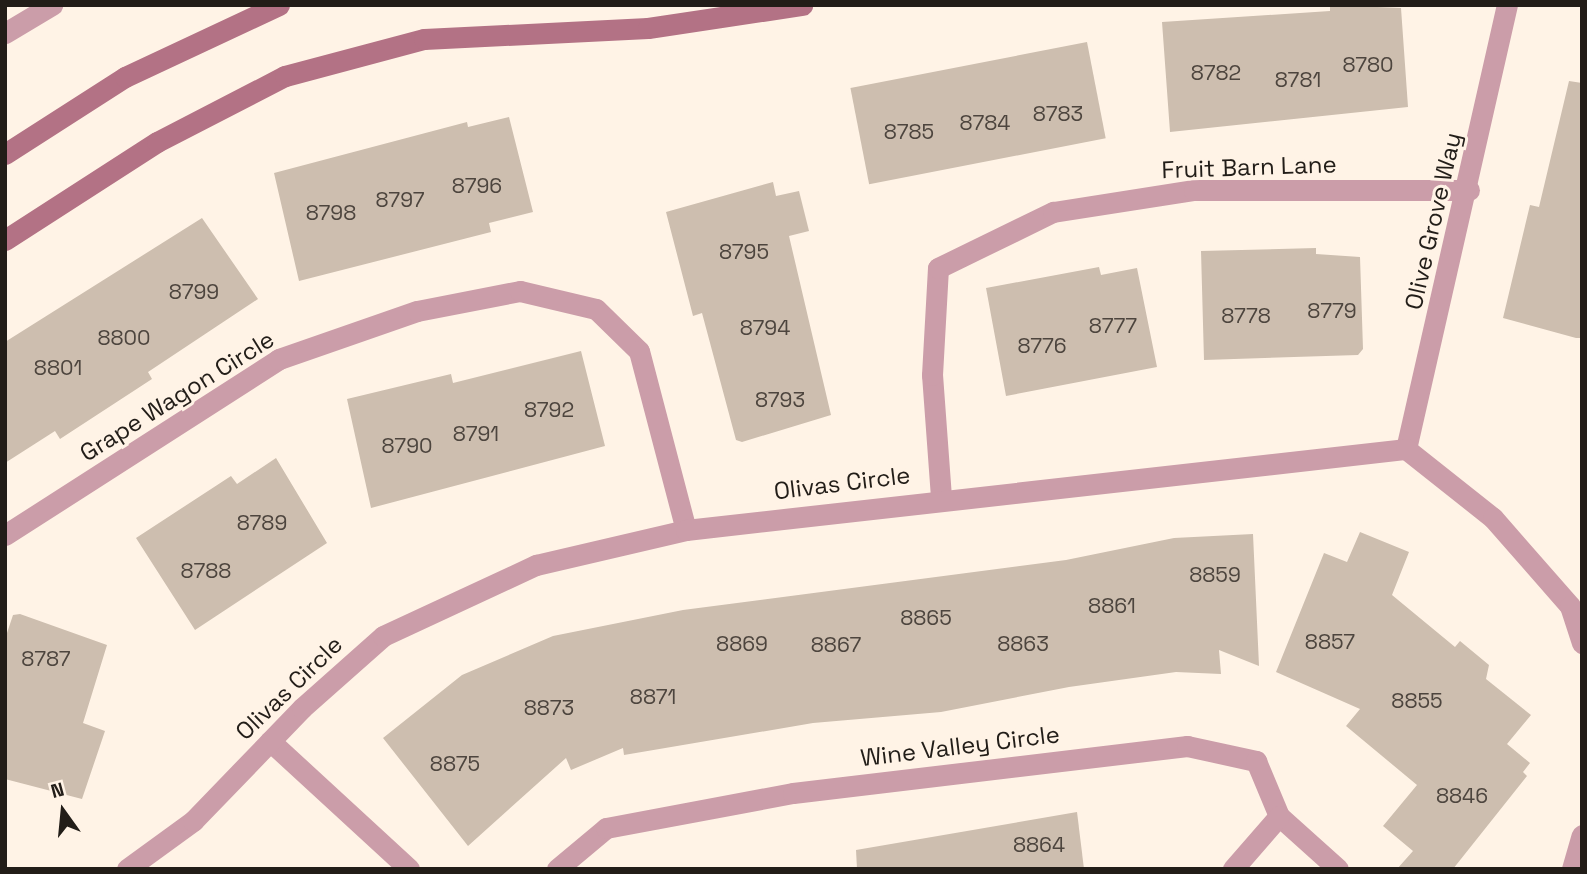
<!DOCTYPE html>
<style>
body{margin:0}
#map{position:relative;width:1587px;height:874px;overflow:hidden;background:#fff3e6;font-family:"Space Grotesk",sans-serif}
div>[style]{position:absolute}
.building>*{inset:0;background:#cdbeaf;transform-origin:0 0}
.street>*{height:21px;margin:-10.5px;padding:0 10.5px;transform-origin:10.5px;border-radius:10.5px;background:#cb9da9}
.secondary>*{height:21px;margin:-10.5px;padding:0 10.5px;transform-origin:10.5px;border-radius:10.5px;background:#b37285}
span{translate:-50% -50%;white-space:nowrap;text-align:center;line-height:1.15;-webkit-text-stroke:6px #fff3e6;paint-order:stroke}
.number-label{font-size:21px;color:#4d453e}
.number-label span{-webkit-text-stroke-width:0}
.street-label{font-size:24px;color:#221d18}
.frame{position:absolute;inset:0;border:7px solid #221d18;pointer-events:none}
.north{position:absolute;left:28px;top:776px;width:70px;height:70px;-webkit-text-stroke:5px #fff3e6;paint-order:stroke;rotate:345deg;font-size:19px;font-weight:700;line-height:28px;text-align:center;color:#221d18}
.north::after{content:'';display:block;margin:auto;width:24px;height:32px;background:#221d18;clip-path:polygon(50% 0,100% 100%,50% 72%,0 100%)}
</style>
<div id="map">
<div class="building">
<i style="clip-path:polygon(1330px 5px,1401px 8px,1408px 107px,1170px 132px,1162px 22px,1330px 11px)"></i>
<i style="left:1087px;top:42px;width:98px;height:241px;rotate:79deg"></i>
<i style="clip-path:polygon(1569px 81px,1582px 83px,1582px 338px,1576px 338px,1503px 318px,1530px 205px,1539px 207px)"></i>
<i style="clip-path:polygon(509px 117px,533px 212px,489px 223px,491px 232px,299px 281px,274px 173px,467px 122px,468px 127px)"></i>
<i style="clip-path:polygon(773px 182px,776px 196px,799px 191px,809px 231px,789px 236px,831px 415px,742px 442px,736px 440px,702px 313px,693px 316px,666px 212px)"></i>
<i style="clip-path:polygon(202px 218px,258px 299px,148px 372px,152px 379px,60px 439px,55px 431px,5px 463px,5px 342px)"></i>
<i style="clip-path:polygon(1316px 248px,1316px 254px,1360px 257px,1363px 349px,1358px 355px,1204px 360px,1201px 251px)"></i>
<i style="clip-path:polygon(1099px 267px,1101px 275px,1137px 268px,1157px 367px,1006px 396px,986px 288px)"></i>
<i style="clip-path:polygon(581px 351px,605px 446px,371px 508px,347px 399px,451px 374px,453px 383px)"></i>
<i style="clip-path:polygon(276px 458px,327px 543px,195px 630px,136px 538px,231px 476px,237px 484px)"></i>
<i style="clip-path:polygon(1360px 532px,1409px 552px,1392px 595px,1455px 647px,1460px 641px,1489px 665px,1486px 679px,1531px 715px,1507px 744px,1530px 763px,1523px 772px,1527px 776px,1453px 869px,1397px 869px,1413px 851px,1383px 826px,1417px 785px,1346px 726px,1360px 709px,1276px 672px,1324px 553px,1347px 562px)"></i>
<i style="clip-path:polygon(1253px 534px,1259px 666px,1219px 650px,1221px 674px,1176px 672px,1069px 687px,941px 712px,813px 723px,624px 755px,623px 748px,571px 770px,566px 758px,468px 846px,383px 738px,462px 675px,553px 636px,683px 610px,1066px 560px,1174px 538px)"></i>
<i style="clip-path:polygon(20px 614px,107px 645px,83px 723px,105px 731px,82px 799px,5px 779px,5px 639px,13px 615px)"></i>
<i style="clip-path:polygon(1077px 812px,1084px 869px,857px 869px,856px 850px)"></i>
</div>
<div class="street">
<i style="left:5px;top:33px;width:55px;rotate:-30.8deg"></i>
<i style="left:1406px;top:449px;width:455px;rotate:-77.2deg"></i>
<i style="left:941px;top:497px;width:122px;rotate:-94.2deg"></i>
<i style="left:932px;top:375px;width:107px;rotate:-86.8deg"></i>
<i style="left:938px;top:268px;width:128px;rotate:-26deg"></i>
<i style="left:1053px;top:212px;width:143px;rotate:-8.9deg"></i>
<i style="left:1194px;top:190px;width:275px"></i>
<i style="left:5px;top:535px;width:326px;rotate:-32.7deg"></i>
<i style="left:279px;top:359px;width:146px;rotate:-19.2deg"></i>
<i style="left:417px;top:311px;width:105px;rotate:-11deg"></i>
<i style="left:520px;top:291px;width:78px;rotate:13.3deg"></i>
<i style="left:596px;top:309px;width:60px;rotate:44.3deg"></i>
<i style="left:639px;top:351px;width:185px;rotate:75.3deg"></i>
<i style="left:270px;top:741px;width:189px;rotate:42.6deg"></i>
<i style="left:127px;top:869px;width:82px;rotate:-36deg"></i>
<i style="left:193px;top:821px;width:157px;rotate:-46deg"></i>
<i style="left:302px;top:708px;width:108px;rotate:-41.6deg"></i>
<i style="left:383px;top:636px;width:169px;rotate:-24.9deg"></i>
<i style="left:536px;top:565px;width:154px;rotate:-13.1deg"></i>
<i style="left:686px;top:530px;width:725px;rotate:-6.42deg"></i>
<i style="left:1406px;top:449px;width:111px;rotate:38.4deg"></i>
<i style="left:1493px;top:518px;width:117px;rotate:48.8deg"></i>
<i style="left:1570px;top:606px;width:39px;rotate:72deg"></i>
<i style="left:557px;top:869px;width:64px;rotate:-39.9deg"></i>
<i style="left:606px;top:828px;width:190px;rotate:-10.6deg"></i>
<i style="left:793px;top:793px;width:397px;rotate:-6.8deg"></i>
<i style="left:1187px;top:746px;width:71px;rotate:12.3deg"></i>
<i style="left:1256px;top:761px;width:60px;rotate:67.3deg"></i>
<i style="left:1279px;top:816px;width:79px;rotate:41.9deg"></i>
<i style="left:1233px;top:869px;width:70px;rotate:-49deg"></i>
<i style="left:1572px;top:869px;width:35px;rotate:-74deg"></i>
</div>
<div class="secondary">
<i style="left:5px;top:154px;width:143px;rotate:-32.7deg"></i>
<i style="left:125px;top:77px;width:170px;rotate:-25.1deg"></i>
<i style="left:5px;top:240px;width:181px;rotate:-32.8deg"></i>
<i style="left:157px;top:142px;width:144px;rotate:-27.3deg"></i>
<i style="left:285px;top:76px;width:144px;rotate:-14.9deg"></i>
<i style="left:424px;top:39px;width:224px;rotate:-2.8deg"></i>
<i style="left:648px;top:28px;width:156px;rotate:-8.5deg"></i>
</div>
<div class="number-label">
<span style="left:1368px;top:65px">8780</span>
<span style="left:1216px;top:73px">8782</span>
<span style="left:1298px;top:80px">8781</span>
<span style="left:1058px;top:114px">8783</span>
<span style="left:985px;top:123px">8784</span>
<span style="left:909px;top:132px">8785</span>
<span style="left:477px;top:186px">8796</span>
<span style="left:400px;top:200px">8797</span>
<span style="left:331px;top:213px">8798</span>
<span style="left:744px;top:252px">8795</span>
<span style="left:194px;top:292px">8799</span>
<span style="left:1332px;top:311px">8779</span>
<span style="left:1246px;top:316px">8778</span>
<span style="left:1113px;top:326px">8777</span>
<span style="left:765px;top:328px">8794</span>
<span style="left:124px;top:338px">8800</span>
<span style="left:1042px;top:346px">8776</span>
<span style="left:58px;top:368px">8801</span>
<span style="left:780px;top:400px">8793</span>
<span style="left:549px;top:410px">8792</span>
<span style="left:476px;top:434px">8791</span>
<span style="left:407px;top:446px">8790</span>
<span style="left:262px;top:523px">8789</span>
<span style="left:206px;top:571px">8788</span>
<span style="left:1215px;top:575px">8859</span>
<span style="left:1112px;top:606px">8861</span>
<span style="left:926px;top:618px">8865</span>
<span style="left:1330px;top:642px">8857</span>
<span style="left:742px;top:644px">8869</span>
<span style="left:1023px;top:644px">8863</span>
<span style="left:836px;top:645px">8867</span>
<span style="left:46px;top:659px">8787</span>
<span style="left:653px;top:697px">8871</span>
<span style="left:1417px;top:701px">8855</span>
<span style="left:549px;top:708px">8873</span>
<span style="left:455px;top:764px">8875</span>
<span style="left:1462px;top:796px">8846</span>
<span style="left:1039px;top:845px">8864</span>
</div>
<div class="street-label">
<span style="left:1249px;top:167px;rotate:-2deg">Fruit Barn Lane</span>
<span style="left:1433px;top:221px;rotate:-77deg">Olive Grove Way</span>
<span style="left:177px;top:396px;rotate:-32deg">Grape Wagon Circle</span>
<span style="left:842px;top:483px;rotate:-7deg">Olivas Circle</span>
<span style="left:289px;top:688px;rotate:-44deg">Olivas Circle</span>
<span style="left:960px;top:746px;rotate:-7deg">Wine Valley Circle</span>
</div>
<div class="frame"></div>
<div class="north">N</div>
</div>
